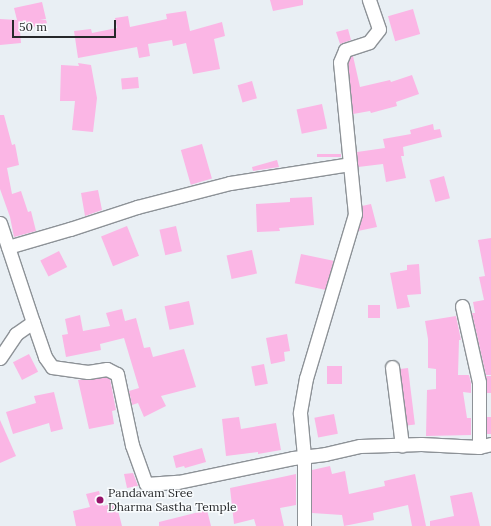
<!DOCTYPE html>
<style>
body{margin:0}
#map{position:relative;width:491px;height:526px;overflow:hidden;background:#e9eff4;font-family:Lora,serif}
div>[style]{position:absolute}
.building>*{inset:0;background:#fbb6e5;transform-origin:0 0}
.roads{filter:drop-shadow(1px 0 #8d9297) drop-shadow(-1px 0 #8d9297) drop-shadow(0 1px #8d9297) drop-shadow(0 -1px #8d9297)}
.minor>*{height:13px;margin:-6.5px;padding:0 6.5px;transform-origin:6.5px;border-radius:6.5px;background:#fff}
.dots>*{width:11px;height:11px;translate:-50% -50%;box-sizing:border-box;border:2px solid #f9fcfe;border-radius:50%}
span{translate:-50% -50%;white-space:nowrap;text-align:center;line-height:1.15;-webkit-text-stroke:3px #f9fcfe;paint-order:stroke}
.poi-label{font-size:12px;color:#26282a}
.left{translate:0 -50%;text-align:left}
.scale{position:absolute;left:12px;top:20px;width:104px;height:18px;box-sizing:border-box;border:2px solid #26282a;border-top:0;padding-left:5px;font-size:12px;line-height:14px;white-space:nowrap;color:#26282a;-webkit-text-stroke:3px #f9fcfe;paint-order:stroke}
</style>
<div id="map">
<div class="building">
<i style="clip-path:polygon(270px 0,303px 0,303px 5px,273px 11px)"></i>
<i style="clip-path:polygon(42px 2px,46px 19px,40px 20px,46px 20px,47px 23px,20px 31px,21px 43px,0 45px,0 19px,17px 20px,14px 8px)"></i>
<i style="left:413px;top:9px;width:26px;height:26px;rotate:74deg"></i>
<i style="clip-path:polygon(186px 11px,190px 31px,222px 22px,225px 36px,214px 39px,220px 69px,193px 74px,186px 43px,173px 46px,172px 40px,148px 44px,150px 56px,139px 58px,137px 47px,78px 58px,74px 31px,91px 29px,92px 33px,117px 28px,115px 18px,128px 16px,130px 27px,167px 19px,166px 14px)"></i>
<i style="clip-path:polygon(348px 29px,351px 40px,340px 44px,336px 32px)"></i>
<i style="clip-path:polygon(351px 56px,353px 56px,360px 87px,390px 80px,391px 82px,412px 75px,419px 94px,396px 102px,397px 106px,371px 113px,370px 111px,353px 114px,348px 63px)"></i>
<i style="clip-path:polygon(78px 63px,91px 65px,97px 98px,93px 132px,72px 130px,75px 101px,60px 101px,61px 65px,79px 66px)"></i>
<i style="left:138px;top:77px;width:11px;height:17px;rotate:85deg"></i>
<i style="left:252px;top:81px;width:18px;height:15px;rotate:74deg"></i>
<i style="left:322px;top:104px;width:25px;height:26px;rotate:78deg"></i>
<i style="clip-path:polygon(0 115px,4px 115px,12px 145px,15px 144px,19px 165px,7px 168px,12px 194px,21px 191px,28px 212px,31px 211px,36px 231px,14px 237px,10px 217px,0 189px)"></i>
<i style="clip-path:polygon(433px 124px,434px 130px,440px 129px,442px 137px,403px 147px,404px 156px,401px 156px,406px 178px,386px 182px,383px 164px,358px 167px,357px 152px,385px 148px,383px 139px,411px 134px,410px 130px)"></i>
<i style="left:202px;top:144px;width:36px;height:22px;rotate:74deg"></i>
<i style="left:341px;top:154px;width:3px;height:24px;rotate:90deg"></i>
<i style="clip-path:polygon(277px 160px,279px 167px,253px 171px,252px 167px)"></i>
<i style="left:444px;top:176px;width:23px;height:15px;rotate:75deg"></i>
<i style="clip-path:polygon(98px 190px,102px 210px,85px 216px,81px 193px)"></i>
<i style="clip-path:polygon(312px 197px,314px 225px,279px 228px,280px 231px,257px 232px,256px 204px,290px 202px,290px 198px)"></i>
<i style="clip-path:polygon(371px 204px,377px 227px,358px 231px,363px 216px,362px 206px)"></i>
<i style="left:127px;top:226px;width:32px;height:28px;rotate:68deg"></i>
<i style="left:176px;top:226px;width:26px;height:17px;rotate:77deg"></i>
<i style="clip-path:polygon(491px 238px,491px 375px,486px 375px,472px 313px,475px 313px,473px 302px,484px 300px,479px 277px,485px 276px,478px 240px)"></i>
<i style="left:252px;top:250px;width:24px;height:26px;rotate:78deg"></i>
<i style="left:59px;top:251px;width:18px;height:21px;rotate:63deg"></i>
<i style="left:301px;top:254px;width:33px;height:30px;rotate:12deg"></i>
<i style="clip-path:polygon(419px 264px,421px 294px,407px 295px,410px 307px,397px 309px,390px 273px,407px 270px,407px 265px)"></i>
<i style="left:189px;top:301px;width:24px;height:25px;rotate:78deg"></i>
<i style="left:368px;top:305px;width:12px;height:13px"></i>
<i style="clip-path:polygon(122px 309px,125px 321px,136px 318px,144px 348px,150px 347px,153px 357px,184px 349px,196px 387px,161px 396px,166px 406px,144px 417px,138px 403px,132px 405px,129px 391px,139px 388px,124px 338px,100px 344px,101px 350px,66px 357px,62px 335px,68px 334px,65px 319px,80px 315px,83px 331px,110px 326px,106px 313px)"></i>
<i style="clip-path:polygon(456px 316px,461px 340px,459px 340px,458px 375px,469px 375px,471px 383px,471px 393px,463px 392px,467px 418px,471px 418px,471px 435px,426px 436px,427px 390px,436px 389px,436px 369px,428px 368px,428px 339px,425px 321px)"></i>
<i style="clip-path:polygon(287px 334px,290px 351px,284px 352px,285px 361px,271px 364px,266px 338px)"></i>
<i style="left:29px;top:354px;width:20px;height:18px;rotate:63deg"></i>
<i style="left:264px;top:364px;width:20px;height:13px;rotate:79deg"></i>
<i style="left:327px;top:366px;width:15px;height:18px"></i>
<i style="left:408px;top:368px;width:57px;height:8px;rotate:83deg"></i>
<i style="clip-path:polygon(486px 376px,491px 376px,491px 393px,487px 393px)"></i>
<i style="clip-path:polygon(106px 377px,110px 379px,116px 410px,112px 411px,114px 424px,89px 429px,78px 380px)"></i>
<i style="clip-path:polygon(54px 392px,63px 429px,51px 432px,49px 423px,13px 434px,6px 412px,36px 403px,34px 396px)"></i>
<i style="left:334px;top:414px;width:20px;height:20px;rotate:79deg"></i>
<i style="clip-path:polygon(239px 417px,241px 429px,276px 423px,281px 450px,258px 454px,258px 452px,226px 456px,222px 419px)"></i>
<i style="left:487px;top:417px;width:4px;height:17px"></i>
<i style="clip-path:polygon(0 420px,16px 456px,0 463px)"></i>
<i style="clip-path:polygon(202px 448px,206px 462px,185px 468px,184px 466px,176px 468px,173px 456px)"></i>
<i style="clip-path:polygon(330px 466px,332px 474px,345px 471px,349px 494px,385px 486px,384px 481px,415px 474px,426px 526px,412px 526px,408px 505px,373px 513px,374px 520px,344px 526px,342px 515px,312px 513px,312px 470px)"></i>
<i style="clip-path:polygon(133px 473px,138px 486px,127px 488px,124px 474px)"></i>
<i style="clip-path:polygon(296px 474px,296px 505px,280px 508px,284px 526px,256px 526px,254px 519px,234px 524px,230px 488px)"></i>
<i style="clip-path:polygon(99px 491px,103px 506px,116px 503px,122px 526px,76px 526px,73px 511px,90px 507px,86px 494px)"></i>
<i style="clip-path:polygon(472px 492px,480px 526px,430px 526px,430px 521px,454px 516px,450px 496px)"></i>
<i style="clip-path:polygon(207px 510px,211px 526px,159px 526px,159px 522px)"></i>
</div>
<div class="roads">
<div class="minor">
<i style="left:350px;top:164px;width:102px;rotate:-95.6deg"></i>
<i style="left:340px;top:62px;width:13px;rotate:-67deg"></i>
<i style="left:345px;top:50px;width:25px;rotate:-18deg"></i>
<i style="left:369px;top:42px;width:16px;rotate:-52deg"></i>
<i style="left:379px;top:29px;width:31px;rotate:-109deg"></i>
<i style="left:0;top:223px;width:104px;rotate:71.6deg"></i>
<i style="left:33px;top:322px;width:21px;rotate:145deg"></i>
<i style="left:16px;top:334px;width:29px;rotate:124deg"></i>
<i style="left:8px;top:247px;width:65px;rotate:-16.2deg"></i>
<i style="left:70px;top:229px;width:71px;rotate:-18.2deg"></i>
<i style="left:137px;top:207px;width:96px;rotate:-14.5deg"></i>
<i style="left:230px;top:183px;width:121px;rotate:-9deg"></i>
<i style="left:350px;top:164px;width:50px;rotate:84.3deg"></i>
<i style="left:355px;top:214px;width:171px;rotate:106.6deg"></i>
<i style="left:306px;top:378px;width:36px;rotate:100deg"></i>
<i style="left:300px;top:413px;width:43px;rotate:84.7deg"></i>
<i style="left:304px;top:456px;width:70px;rotate:90deg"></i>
<i style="left:462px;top:306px;width:78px;rotate:77.4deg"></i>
<i style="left:479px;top:382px;width:65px;rotate:90deg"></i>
<i style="left:33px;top:322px;width:37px;rotate:71deg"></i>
<i style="left:45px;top:357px;width:12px;rotate:55deg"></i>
<i style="left:52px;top:367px;width:36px;rotate:8deg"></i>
<i style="left:88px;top:372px;width:19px;rotate:-9deg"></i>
<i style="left:107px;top:369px;width:11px;rotate:27deg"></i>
<i style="left:117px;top:374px;width:73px;rotate:78.1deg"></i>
<i style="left:132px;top:445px;width:41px;rotate:70.3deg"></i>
<i style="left:146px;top:484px;width:32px;rotate:-4deg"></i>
<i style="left:178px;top:482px;width:117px;rotate:-11.8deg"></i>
<i style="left:293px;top:458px;width:32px;rotate:-7deg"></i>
<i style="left:325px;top:454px;width:36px;rotate:-13deg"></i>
<i style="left:360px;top:446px;width:61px;rotate:-1.9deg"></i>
<i style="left:421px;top:444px;width:58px;rotate:3deg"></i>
<i style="left:479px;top:447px;width:12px;rotate:-14deg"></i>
<i style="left:392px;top:367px;width:79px;rotate:82.7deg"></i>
</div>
</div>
<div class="dots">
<i style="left:100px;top:500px;background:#96136a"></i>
</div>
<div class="poi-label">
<span class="left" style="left:108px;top:500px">Pandavam Sree<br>Dharma Sastha Temple</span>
</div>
<div class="scale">50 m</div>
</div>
